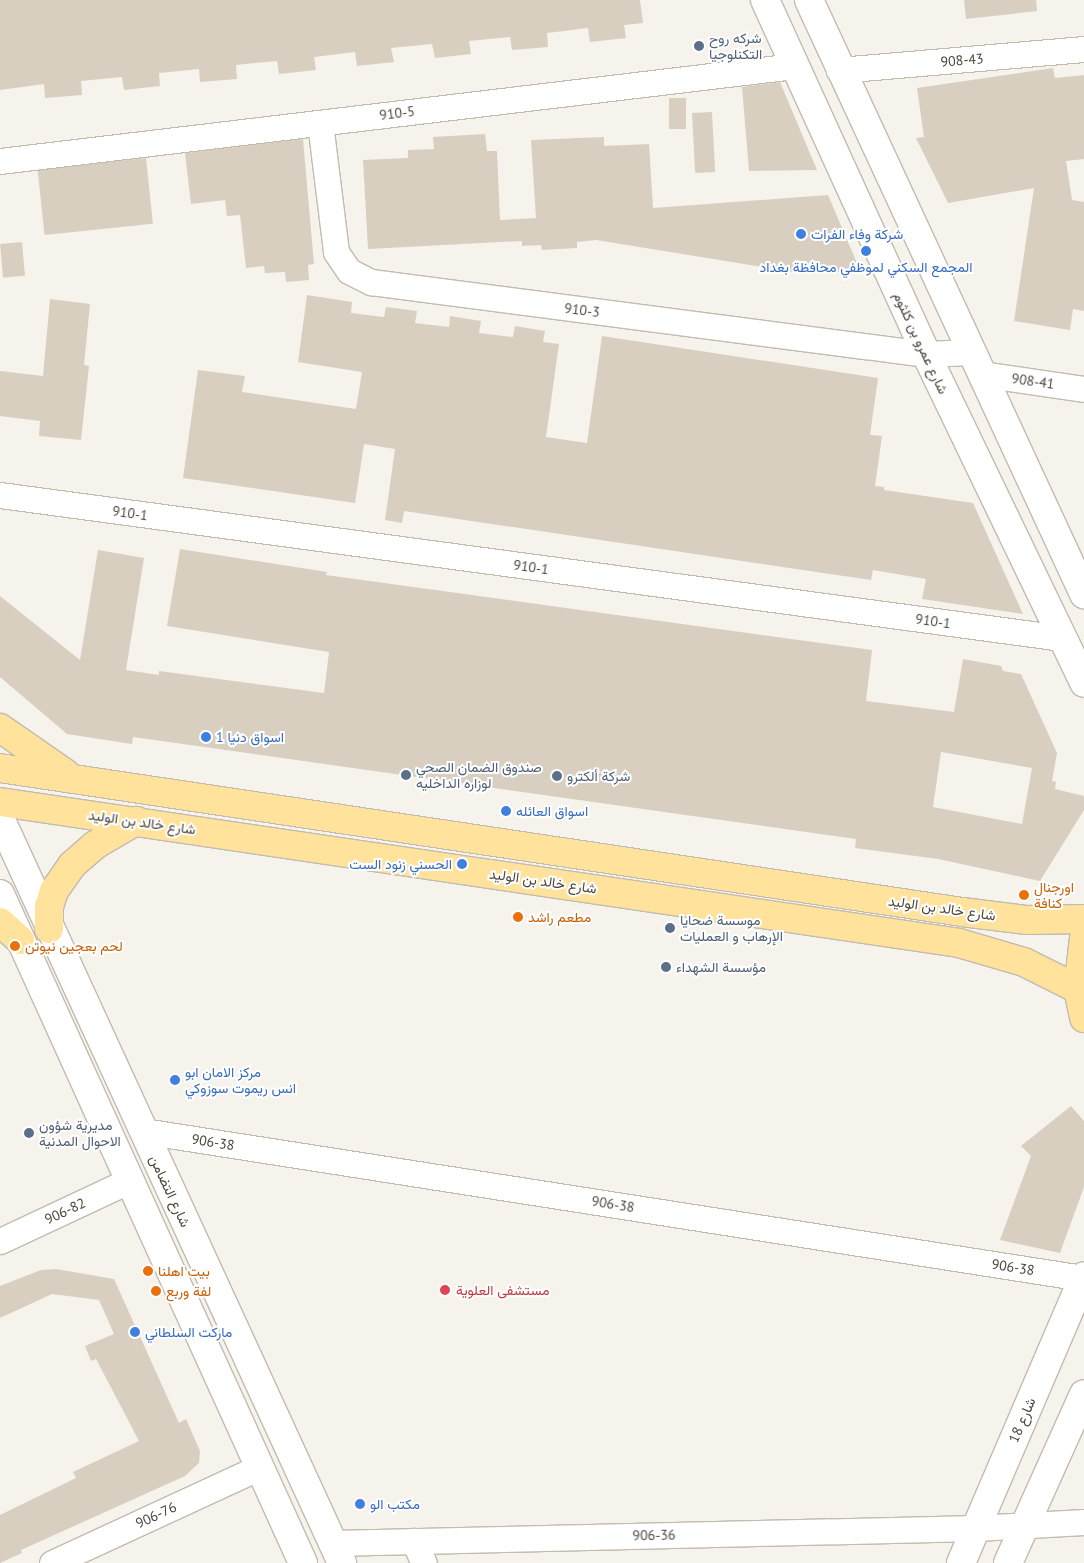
<!DOCTYPE html>
<meta charset="utf-8">
<style>
body{margin:0}
#map{position:relative;width:1084px;height:1563px;overflow:hidden;background:#f6f3ec;font-family:"PT Sans",Vazirmatn,sans-serif}
div>[style]{position:absolute}
.building>*{inset:0;background:#d8cfc1;transform-origin:0 0}
.roads{filter:drop-shadow(1px 0 #c2bbae) drop-shadow(-1px 0 #c2bbae) drop-shadow(0 1px #c2bbae) drop-shadow(0 -1px #c2bbae)}
.minor>*{height:25px;margin:-12.5px;padding:0 12.5px;transform-origin:12.5px;border-radius:12.5px;background:#fff}
.tertiary>*{height:28px;margin:-14px;padding:0 14px;transform-origin:14px;border-radius:14px;background:#fff}
.primary>*{height:28px;margin:-14px;padding:0 14px;transform-origin:14px;border-radius:14px;background:#ffe39c}
.dots>*{width:14px;height:14px;translate:-50% -50%;box-sizing:border-box;border:2px solid #fff;border-radius:50%}
span{translate:-50% -50%;white-space:nowrap;text-align:center;line-height:1.15;-webkit-text-stroke:4px #fff;paint-order:stroke}
.service-label{font-size:14px;color:#4e5e75}
.left{translate:0 -50%;text-align:left}
.street-label{font-size:14px;color:#4b4439}
.shop-label{font-size:14px;color:#366cbe}
.right{translate:-100% -50%;text-align:right}
.food-label{font-size:14px;color:#c56008}
.health-label{font-size:14px;color:#be3a42}
</style>
<div id="map">
<div class="building">
<i style="clip-path:polygon(0 0,640px 0,643px 23px,624px 25px,626px 38px,590px 42px,588px 28px,547px 33px,548px 47px,512px 50px,510px 37px,469px 41px,471px 54px,435px 58px,432px 44px,391px 48px,394px 62px,357px 66px,355px 52px,314px 57px,316px 70px,279px 74px,277px 61px,255px 63px,236px 65px,237px 79px,200px 82px,199px 69px,159px 73px,160px 86px,124px 90px,122px 77px,101px 79px,81px 81px,82px 95px,45px 98px,44px 84px,0 90px)"></i>
<i style="clip-path:polygon(964px 0,1036px 0,1037px 11px,966px 19px)"></i>
<i style="clip-path:polygon(1053px 68px,1055px 78px,1084px 75px,1084px 159px,1066px 161px,1072px 200px,1084px 202px,1084px 311px,1073px 309px,1070px 330px,1014px 321px,1034px 188px,948px 203px,916px 138px,924px 137px,917px 88px)"></i>
<i style="clip-path:polygon(780px 82px,817px 170px,749px 171px,742px 87px)"></i>
<i style="left:669px;top:98px;width:17px;height:31px"></i>
<i style="left:712px;top:112px;width:60px;height:20px;rotate:87deg"></i>
<i style="clip-path:polygon(485px 134px,487px 151px,497px 151px,500px 220px,536px 218px,531px 140px,604px 137px,604px 146px,649px 144px,653px 208px,828px 195px,860px 270px,806px 274px,596px 240px,577px 242px,577px 248px,542px 250px,541px 245px,522px 246px,522px 241px,368px 249px,363px 160px,408px 158px,408px 150px,434px 149px,433px 137px)"></i>
<i style="clip-path:polygon(303px 139px,314px 264px,308px 265px,309px 280px,286px 282px,285px 272px,265px 273px,264px 266px,246px 268px,240px 215px,227px 216px,225px 200px,191px 204px,185px 153px)"></i>
<i style="left:146px;top:158px;width:66px;height:109px;rotate:84deg"></i>
<i style="left:22px;top:242px;width:34px;height:22px;rotate:85deg"></i>
<i style="clip-path:polygon(307px 295px,352px 302px,351px 313px,384px 317px,386px 307px,417px 311px,415px 323px,449px 327px,450px 316px,481px 321px,479px 333px,513px 337px,515px 326px,545px 331px,543px 342px,559px 344px,546px 437px,587px 443px,602px 336px,878px 378px,870px 435px,882px 436px,875px 486px,884px 487px,884px 490px,973px 503px,1023px 614px,922px 599px,926px 579px,873px 570px,871px 580px,404px 511px,402px 523px,385px 520px,395px 449px,364px 444px,355px 503px,183px 478px,198px 370px,245px 376px,242px 392px,356px 409px,362px 372px,298px 362px)"></i>
<i style="clip-path:polygon(50px 299px,90px 304px,84px 365px,89px 366px,81px 440px,39px 436px,40px 421px,0 416px,0 371px,43px 376px)"></i>
<i style="clip-path:polygon(evenodd,180px 549px,327px 572px,326px 575px,872px 650px,866px 701px,954px 712px,963px 659px,1001px 666px,1003px 671px,1021px 674px,1057px 753px,1052px 781px,1056px 782px,1055px 789px,1084px 796px,1084px 810px,1040px 881px,938px 859px,855px 848px,856px 839px,133px 737px,132px 744px,67px 734px,0 677px,0 596px,80px 660px,98px 550px,144px 558px,126px 670px,159px 675px,159px 671px,324px 693px,329px 652px,167px 626px,180px 549px,941px 752px,1032px 768px,1022px 824px,933px 807px,941px 752px)"></i>
<i style="clip-path:polygon(1071px 1106px,1084px 1121px,1084px 1187px,1060px 1253px,1000px 1240px,1031px 1156px,1021px 1146px)"></i>
<i style="clip-path:polygon(56px 1269px,114px 1279px,179px 1423px,186px 1419px,200px 1451px,199px 1463px,185px 1476px,21px 1550px,22px 1553px,0 1563px,0 1515px,76px 1478px,73px 1472px,139px 1441px,96px 1359px,91px 1361px,85px 1346px,114px 1334px,99px 1300px,52px 1294px,0 1318px,0 1286px,41px 1270px)"></i>
</div>
<div class="roads">
<div class="minor">
<i style="left:839px;top:70px;width:246px;rotate:-4.9deg"></i>
<i style="left:320px;top:123px;width:130px;rotate:82.9deg"></i>
<i style="left:336px;top:252px;width:23px;rotate:56deg"></i>
<i style="left:349px;top:271px;width:25px;rotate:27deg"></i>
<i style="left:371px;top:282px;width:560px;rotate:7.39deg"></i>
<i style="left:926px;top:354px;width:45px;rotate:-2.5deg"></i>
<i style="left:0;top:161px;width:800px;rotate:-6.82deg"></i>
<i style="left:981px;top:374px;width:104px;rotate:8.3deg"></i>
<i style="left:0;top:495px;width:1072px;rotate:7.67deg"></i>
<i style="left:143px;top:1131px;width:951px;rotate:8.89deg"></i>
<i style="left:0;top:1241px;width:144px;rotate:-25.1deg"></i>
<i style="left:414px;top:1541px;width:24px;rotate:66deg"></i>
<i style="left:333px;top:1543px;width:643px;rotate:-1.34deg"></i>
<i style="left:976px;top:1528px;width:108px;rotate:-3.2deg"></i>
<i style="left:52px;top:1563px;width:229px;rotate:-24.8deg"></i>
</div>
<div class="tertiary">
<i style="left:765px;top:0;width:389px;rotate:65.5deg"></i>
<i style="left:926px;top:354px;width:365px;rotate:64.3deg"></i>
<i style="left:809px;top:0;width:655px;rotate:65.16deg"></i>
<i style="left:0;top:818px;width:820px;rotate:65.34deg"></i>
<i style="left:0;top:894px;width:734px;rotate:65.63deg"></i>
<i style="left:961px;top:1563px;width:312px;rotate:-66.8deg"></i>
<i style="left:1008px;top:1563px;width:185px;rotate:-65.8deg"></i>
</div>
<div class="primary">
<i style="left:0;top:728px;width:79px;rotate:34.7deg"></i>
<i style="left:0;top:768px;width:973px;rotate:8.51deg"></i>
<i style="left:962px;top:912px;width:64px;rotate:7.1deg"></i>
<i style="left:1026px;top:920px;width:58px;rotate:-1deg"></i>
<i style="left:0;top:802px;width:969px;rotate:8.36deg"></i>
<i style="left:959px;top:943px;width:68px;rotate:16.3deg"></i>
<i style="left:1024px;top:962px;width:60px;rotate:26.6deg"></i>
<i style="left:0;top:922px;width:27px;rotate:42deg"></i>
<i style="left:49px;top:929px;width:22px;rotate:-90deg"></i>
<i style="left:49px;top:907px;width:17px;rotate:-73deg"></i>
<i style="left:54px;top:891px;width:32px;rotate:-55deg"></i>
<i style="left:72px;top:865px;width:30px;rotate:-41deg"></i>
<i style="left:95px;top:845px;width:48px;rotate:-30.3deg"></i>
<i style="left:1084px;top:938px;width:51px;rotate:96.7deg"></i>
<i style="left:1078px;top:989px;width:30px;rotate:78deg"></i>
</div>
</div>
<div class="dots">
<i style="left:699px;top:46px;background:#5c6f8a"></i>
<i style="left:801px;top:234px;background:#3f7fe0"></i>
<i style="left:866px;top:251px;background:#3f7fe0"></i>
<i style="left:206px;top:737px;background:#3f7fe0"></i>
<i style="left:406px;top:775px;background:#5c6f8a"></i>
<i style="left:557px;top:776px;background:#5c6f8a"></i>
<i style="left:506px;top:811px;background:#3f7fe0"></i>
<i style="left:462px;top:864px;background:#3f7fe0"></i>
<i style="left:1024px;top:895px;background:#e8710a"></i>
<i style="left:518px;top:917px;background:#e8710a"></i>
<i style="left:670px;top:928px;background:#5c6f8a"></i>
<i style="left:15px;top:946px;background:#e8710a"></i>
<i style="left:666px;top:967px;background:#5c6f8a"></i>
<i style="left:175px;top:1080px;background:#3f7fe0"></i>
<i style="left:29px;top:1133px;background:#5c6f8a"></i>
<i style="left:148px;top:1271px;background:#e8710a"></i>
<i style="left:445px;top:1290px;background:#e0444e"></i>
<i style="left:156px;top:1291px;background:#e8710a"></i>
<i style="left:135px;top:1332px;background:#3f7fe0"></i>
<i style="left:360px;top:1504px;background:#3f7fe0"></i>
</div>
<div class="service-label">
<span class="left" style="left:709px;top:46px">شركه روح<br>التكنلوجيا</span>
<span class="left" style="left:416px;top:775px">صندوق الضمان الصحي<br>لوزاره الداخليه</span>
<span class="left" style="left:567px;top:776px">شركة ألكترو</span>
<span class="left" style="left:680px;top:928px">موسسة ضحايا<br>الإرهاب و العمليات</span>
<span class="left" style="left:676px;top:967px">مؤسسة الشهداء</span>
<span class="left" style="left:39px;top:1133px">مديرية شؤون<br>الاحوال المدنية</span>
</div>
<div class="street-label">
<span style="left:962px;top:60px;rotate:-5deg">908-43</span>
<span style="left:397px;top:113px;rotate:-7deg">910-5</span>
<span style="left:582px;top:310px;rotate:7deg">910-3</span>
<span style="left:921px;top:343px;rotate:65deg">شارع عمرو بن كلثوم</span>
<span style="left:1033px;top:381px;rotate:8deg">908-41</span>
<span style="left:130px;top:513px;rotate:8deg">910-1</span>
<span style="left:531px;top:567px;rotate:8deg">910-1</span>
<span style="left:933px;top:621px;rotate:8deg">910-1</span>
<span style="left:142px;top:822px;rotate:8deg">شارع خالد بن الوليد</span>
<span style="left:543px;top:881px;rotate:8deg">شارع خالد بن الوليد</span>
<span style="left:942px;top:908px;rotate:8deg">شارع خالد بن الوليد</span>
<span style="left:213px;top:1142px;rotate:9deg">906-38</span>
<span style="left:170px;top:1191px;rotate:65deg">شارع التضامن</span>
<span style="left:613px;top:1204px;rotate:9deg">906-38</span>
<span style="left:65px;top:1211px;rotate:-25deg">906-82</span>
<span style="left:1013px;top:1267px;rotate:9deg">906-38</span>
<span style="left:1022px;top:1420px;rotate:-67deg">شارع 18</span>
<span style="left:156px;top:1515px;rotate:-25deg">906-76</span>
<span style="left:654px;top:1535px;rotate:-1deg">906-36</span>
</div>
<div class="shop-label">
<span class="left" style="left:811px;top:234px">شركة وفاء الفرات</span>
<span style="left:866px;top:267px">المجمع السكني لموظفي محافظة بغداد</span>
<span class="left" style="left:216px;top:737px">اسواق دنيا 1</span>
<span class="left" style="left:516px;top:811px">اسواق العائله</span>
<span class="right" style="left:452px;top:864px">الحسني زنود الست</span>
<span class="left" style="left:185px;top:1080px">مركز الامان ابو<br>انس ريموت سوزوكي</span>
<span class="left" style="left:145px;top:1332px">ماركت السلطاني</span>
<span class="left" style="left:370px;top:1504px">مكتب الو</span>
</div>
<div class="food-label">
<span class="left" style="left:1034px;top:895px">اورجنال<br>كنافة</span>
<span class="left" style="left:528px;top:917px">مطعم راشد</span>
<span class="left" style="left:25px;top:946px">لحم بعجين نيوتن</span>
<span class="left" style="left:158px;top:1271px">بيت اهلنا</span>
<span class="left" style="left:166px;top:1291px">لفة وربع</span>
</div>
<div class="health-label">
<span class="left" style="left:456px;top:1290px">مستشفى العلوية</span>
</div>
</div>
